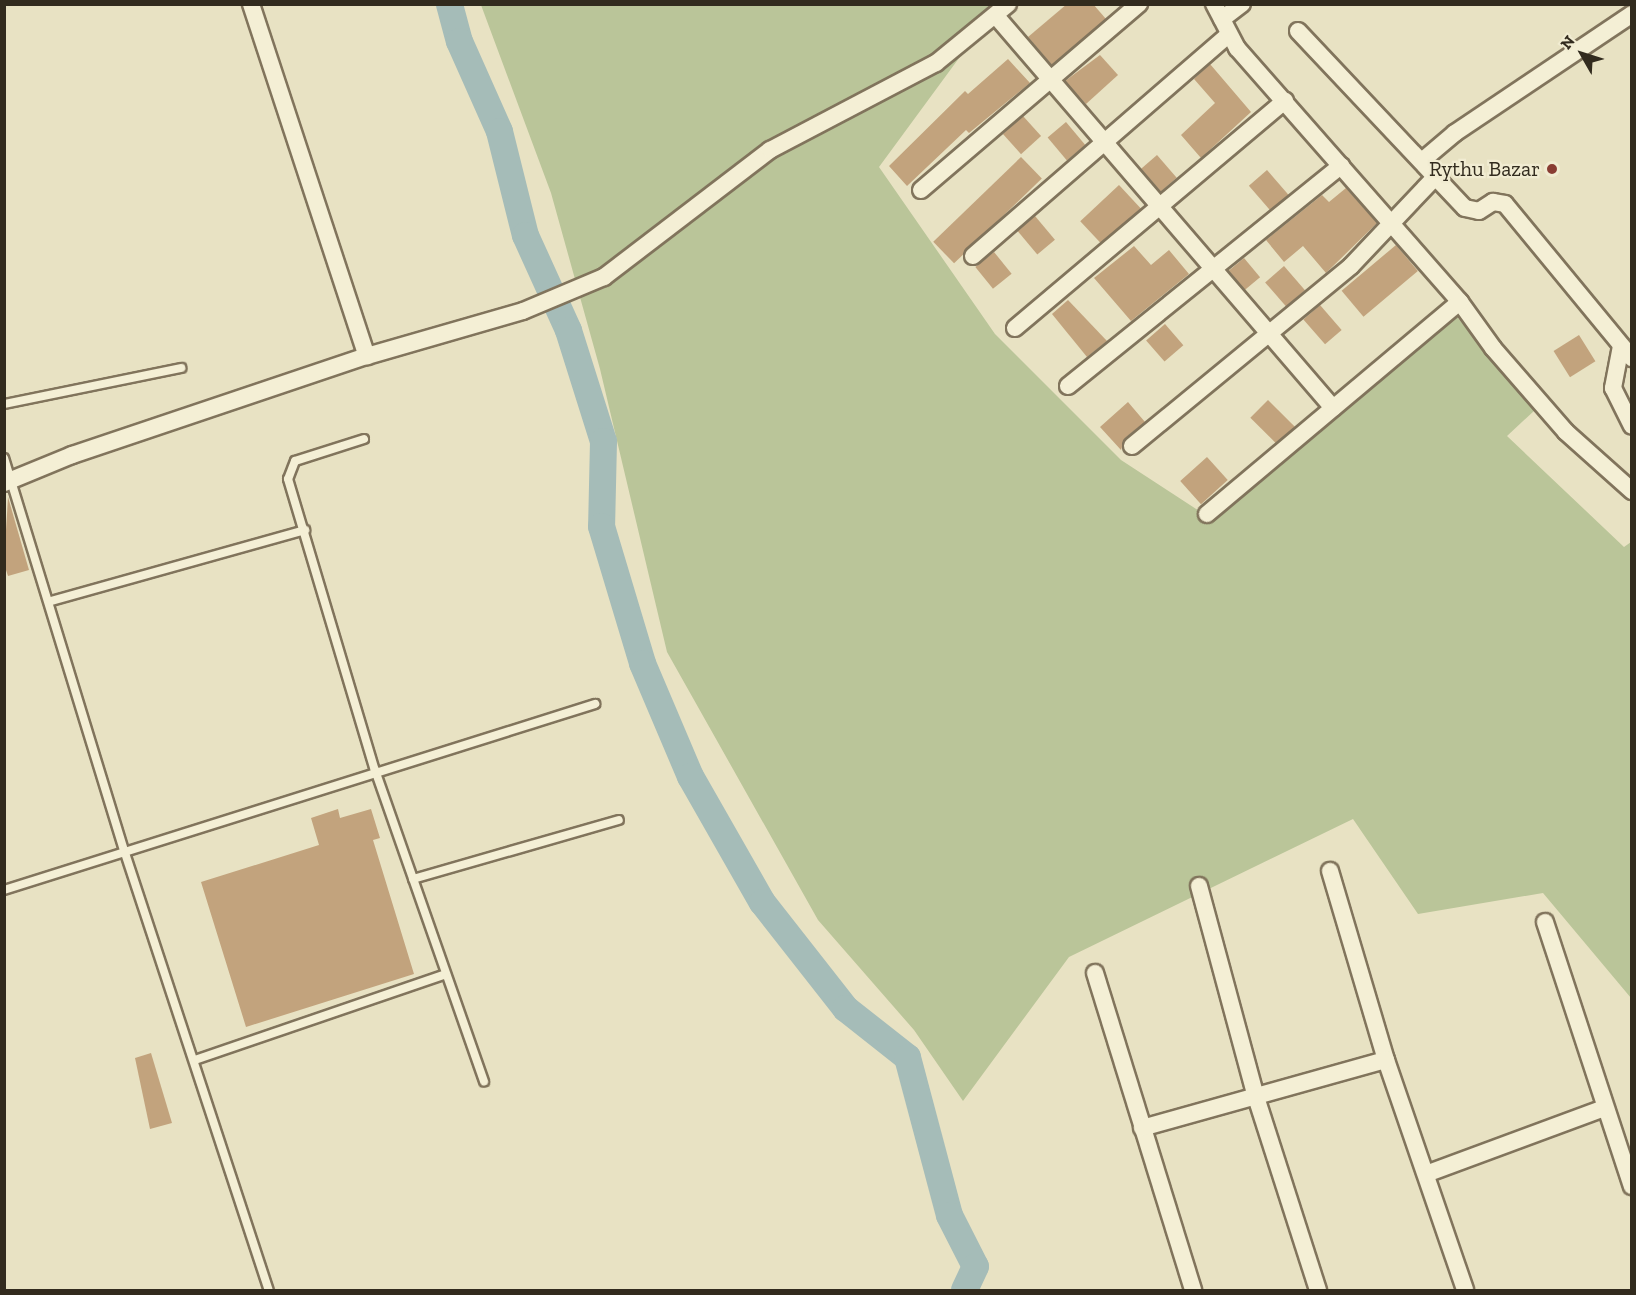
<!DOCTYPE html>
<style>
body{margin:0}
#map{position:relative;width:1636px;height:1295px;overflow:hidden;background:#e8e2c3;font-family:"Zilla Slab",serif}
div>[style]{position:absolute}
.green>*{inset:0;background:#bac599}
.river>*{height:27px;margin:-13.5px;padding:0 13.5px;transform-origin:13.5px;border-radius:13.5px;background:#a5bcb8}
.building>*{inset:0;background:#c2a37d;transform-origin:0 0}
.roads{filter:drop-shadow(2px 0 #81745c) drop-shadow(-2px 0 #81745c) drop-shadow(0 2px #81745c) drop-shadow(0 -2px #81745c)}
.lane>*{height:8px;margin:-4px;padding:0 4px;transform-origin:4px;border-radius:4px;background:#f4efd5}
.street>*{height:16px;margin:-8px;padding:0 8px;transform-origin:8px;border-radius:8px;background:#f4efd5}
.dots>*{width:16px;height:16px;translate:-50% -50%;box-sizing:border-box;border:3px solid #f1ecd2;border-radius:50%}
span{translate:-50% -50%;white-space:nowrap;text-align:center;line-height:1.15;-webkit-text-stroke:4.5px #f1ecd2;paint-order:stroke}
.poi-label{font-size:21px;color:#322b1e}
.right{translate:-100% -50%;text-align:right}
.frame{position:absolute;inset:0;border:6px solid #322b1e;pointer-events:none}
.north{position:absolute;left:1552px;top:24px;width:60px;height:60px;-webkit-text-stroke:4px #f1ecd2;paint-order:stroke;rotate:309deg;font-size:16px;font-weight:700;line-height:24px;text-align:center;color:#322b1e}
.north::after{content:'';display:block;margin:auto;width:21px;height:27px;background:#322b1e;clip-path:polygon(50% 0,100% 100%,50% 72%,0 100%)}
</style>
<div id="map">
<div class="green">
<i style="clip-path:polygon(481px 5px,998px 5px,879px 167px,995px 334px,1121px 460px,1213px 520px,1457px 317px,1535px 410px,1507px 436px,1624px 547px,1631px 542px,1631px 998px,1543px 893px,1418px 914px,1353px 819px,1069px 957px,963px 1101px,914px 1030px,818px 920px,667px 652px,600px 369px,551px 193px)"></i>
</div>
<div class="river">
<i style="left:449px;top:4px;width:38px;rotate:75deg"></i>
<i style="left:459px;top:41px;width:98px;rotate:66deg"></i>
<i style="left:499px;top:131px;width:107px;rotate:76deg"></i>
<i style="left:525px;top:235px;width:104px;rotate:65.6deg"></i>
<i style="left:568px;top:330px;width:116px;rotate:72.5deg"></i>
<i style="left:603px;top:441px;width:85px;rotate:91.3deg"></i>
<i style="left:601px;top:526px;width:143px;rotate:73.3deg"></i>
<i style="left:642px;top:663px;width:123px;rotate:67deg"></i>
<i style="left:690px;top:776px;width:145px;rotate:60.3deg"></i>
<i style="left:762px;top:902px;width:135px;rotate:51.9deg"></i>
<i style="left:845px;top:1008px;width:79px;rotate:38.3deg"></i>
<i style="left:907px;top:1057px;width:163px;rotate:75.1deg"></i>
<i style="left:949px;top:1215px;width:57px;rotate:63deg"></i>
<i style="left:975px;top:1266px;width:26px;rotate:115deg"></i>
</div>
<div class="building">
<i style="clip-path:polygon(1067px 4px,1093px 4px,1106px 19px,1052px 65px,1028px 37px)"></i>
<i style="clip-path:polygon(1100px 55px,1118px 75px,1086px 104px,1065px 81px)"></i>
<i style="clip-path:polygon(1008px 59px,1030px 83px,969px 133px,966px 130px,907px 186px,889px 166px,965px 91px,968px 94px)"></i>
<i style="clip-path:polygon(1210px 64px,1251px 112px,1201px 158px,1181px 135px,1215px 103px,1194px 79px)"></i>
<i style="left:1023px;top:116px;width:27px;height:27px;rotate:48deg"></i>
<i style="left:1066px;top:122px;width:30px;height:24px;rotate:50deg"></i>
<i style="left:1157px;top:155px;width:30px;height:21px;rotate:49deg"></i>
<i style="left:1021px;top:157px;width:30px;height:122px;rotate:46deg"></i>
<i style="left:1267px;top:170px;width:33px;height:24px;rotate:49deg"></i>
<i style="left:1119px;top:185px;width:33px;height:53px;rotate:47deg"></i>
<i style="clip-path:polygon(1346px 188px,1377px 223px,1326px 273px,1303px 246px,1284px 262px,1266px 240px,1322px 195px,1329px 202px)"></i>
<i style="left:1035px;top:216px;width:31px;height:23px;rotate:50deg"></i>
<i style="left:1396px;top:245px;width:34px;height:71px;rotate:50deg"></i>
<i style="clip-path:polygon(1134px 246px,1151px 265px,1169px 250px,1189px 274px,1131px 321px,1094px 278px)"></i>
<i style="left:994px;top:252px;width:28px;height:24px;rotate:51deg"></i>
<i style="left:1244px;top:258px;width:25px;height:20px;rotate:50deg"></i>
<i style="left:1284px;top:266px;width:32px;height:25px;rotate:49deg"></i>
<i style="clip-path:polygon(1068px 300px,1107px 341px,1087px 357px,1052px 314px)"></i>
<i style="left:1320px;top:305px;width:33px;height:22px;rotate:49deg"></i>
<i style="left:1165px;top:324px;width:28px;height:25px;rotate:49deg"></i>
<i style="left:1579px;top:335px;width:31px;height:30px;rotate:58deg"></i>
<i style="left:1268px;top:400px;width:38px;height:25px;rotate:45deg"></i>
<i style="clip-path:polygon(1128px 402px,1145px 422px,1125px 438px,1121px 450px,1100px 427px)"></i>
<i style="left:1207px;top:457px;width:31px;height:36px;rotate:48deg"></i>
<i style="clip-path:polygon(8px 497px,29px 570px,8px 576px,4px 564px)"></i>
<i style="clip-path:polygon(338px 809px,340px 818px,371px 809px,380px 838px,373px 840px,414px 974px,246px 1027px,201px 882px,319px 845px,311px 818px)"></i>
<i style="clip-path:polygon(151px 1053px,172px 1123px,150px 1129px,135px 1058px)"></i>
</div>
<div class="roads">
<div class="lane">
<i style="left:4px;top:404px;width:181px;rotate:-11.5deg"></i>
<i style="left:364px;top:439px;width:72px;rotate:162.3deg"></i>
<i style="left:295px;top:461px;width:19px;rotate:111deg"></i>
<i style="left:288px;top:479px;width:304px;rotate:73.4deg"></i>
<i style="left:375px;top:770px;width:330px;rotate:70.7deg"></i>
<i style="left:4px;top:458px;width:413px;rotate:73deg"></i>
<i style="left:125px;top:853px;width:460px;rotate:71.8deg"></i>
<i style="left:51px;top:601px;width:264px;rotate:-15.6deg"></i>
<i style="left:413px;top:879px;width:214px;rotate:-16deg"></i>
<i style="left:4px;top:890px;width:620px;rotate:-17.47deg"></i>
<i style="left:195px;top:1060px;width:265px;rotate:-18.9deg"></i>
</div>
<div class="street">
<i style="left:251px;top:4px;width:371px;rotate:71.8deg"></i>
<i style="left:1214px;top:4px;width:50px;rotate:62.4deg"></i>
<i style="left:1237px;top:48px;width:338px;rotate:48.7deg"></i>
<i style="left:1460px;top:302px;width:57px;rotate:54.3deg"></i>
<i style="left:1493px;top:348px;width:111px;rotate:49deg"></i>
<i style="left:1566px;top:432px;width:89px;rotate:41.8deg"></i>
<i style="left:996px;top:16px;width:517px;rotate:49.31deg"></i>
<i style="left:1222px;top:19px;width:25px;rotate:-37deg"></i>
<i style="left:1298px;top:31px;width:243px;rotate:46.7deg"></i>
<i style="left:1465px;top:208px;width:14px;rotate:12deg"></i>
<i style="left:1479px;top:211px;width:17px;rotate:-33deg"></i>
<i style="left:1493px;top:202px;width:12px;rotate:9deg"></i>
<i style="left:1505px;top:204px;width:200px;rotate:50.5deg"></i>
<i style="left:1423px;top:160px;width:42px;rotate:-40.2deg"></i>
<i style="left:1455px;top:133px;width:213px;rotate:-33.9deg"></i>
<i style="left:921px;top:190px;width:287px;rotate:-40.5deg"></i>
<i style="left:973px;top:256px;width:336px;rotate:-40.9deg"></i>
<i style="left:1015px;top:328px;width:353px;rotate:-40.1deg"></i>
<i style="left:1621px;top:346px;width:43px;rotate:100.8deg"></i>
<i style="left:1613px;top:388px;width:42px;rotate:63.4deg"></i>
<i style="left:1068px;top:386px;width:351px;rotate:-38.9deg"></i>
<i style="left:1132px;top:446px;width:283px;rotate:-39.4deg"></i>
<i style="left:1351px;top:266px;width:124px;rotate:-46.6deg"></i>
<i style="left:4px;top:483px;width:74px;rotate:-22.4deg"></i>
<i style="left:72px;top:455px;width:311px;rotate:-18.6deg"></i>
<i style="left:367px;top:356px;width:162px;rotate:-16.1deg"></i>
<i style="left:523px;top:311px;width:88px;rotate:-22.8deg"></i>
<i style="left:604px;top:277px;width:209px;rotate:-37.4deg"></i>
<i style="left:770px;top:150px;width:187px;rotate:-27.7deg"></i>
<i style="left:936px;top:63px;width:93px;rotate:-39.3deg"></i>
<i style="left:1207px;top:514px;width:330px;rotate:-40deg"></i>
<i style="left:1330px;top:871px;width:197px;rotate:73.5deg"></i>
<i style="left:1386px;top:1060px;width:243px;rotate:71deg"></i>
<i style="left:1199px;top:886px;width:219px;rotate:74.9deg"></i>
<i style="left:1256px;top:1097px;width:203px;rotate:72.2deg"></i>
<i style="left:1545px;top:922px;width:278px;rotate:71.8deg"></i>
<i style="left:1095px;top:973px;width:332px;rotate:72.8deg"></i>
<i style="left:1142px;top:1128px;width:253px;rotate:-15.6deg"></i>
<i style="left:1426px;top:1174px;width:190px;rotate:-20.3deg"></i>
</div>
</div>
<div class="dots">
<i style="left:1552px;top:169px;background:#893d33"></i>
</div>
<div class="poi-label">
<span class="right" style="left:1540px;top:169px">Rythu Bazar</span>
</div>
<div class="frame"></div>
<div class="north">N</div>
</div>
